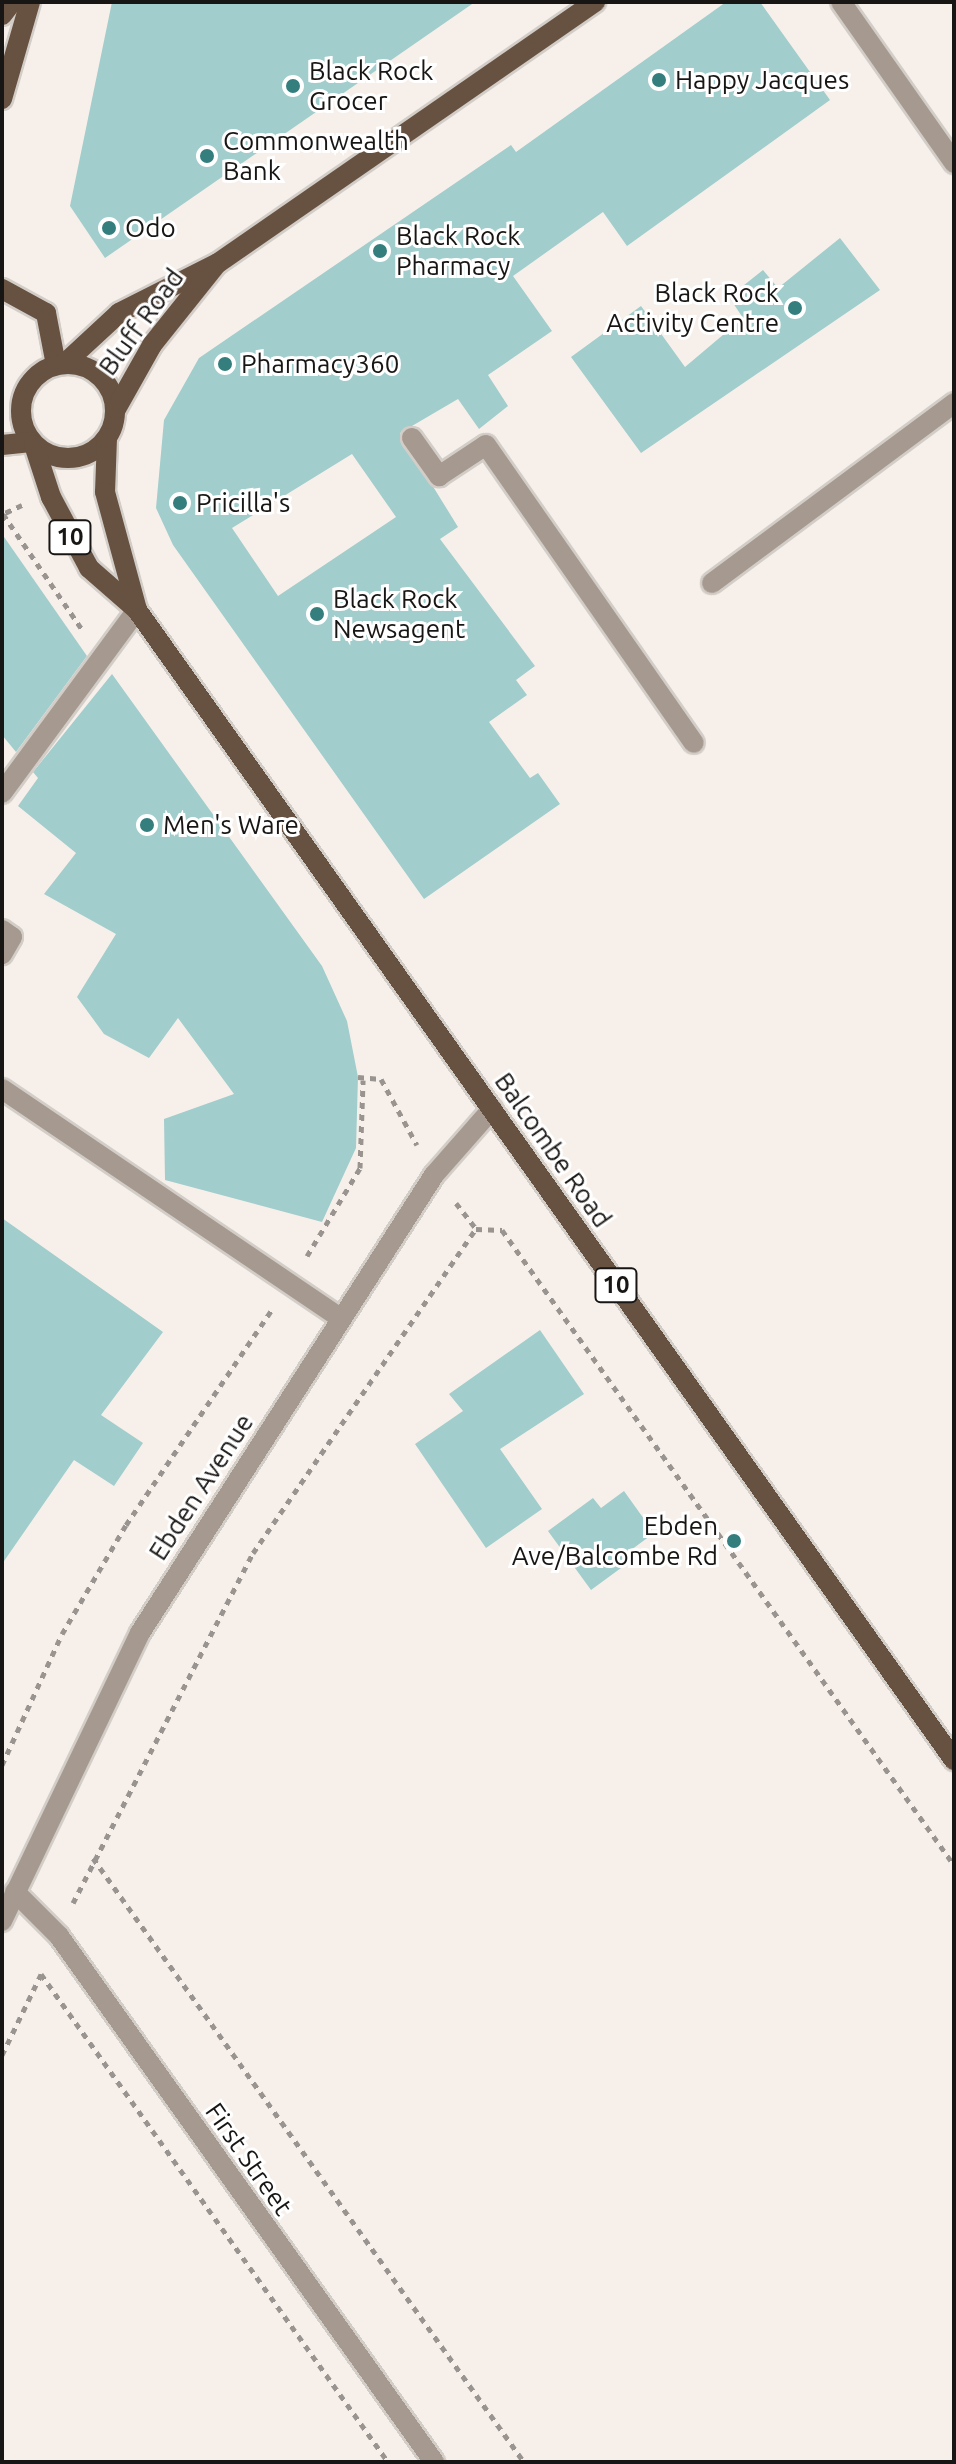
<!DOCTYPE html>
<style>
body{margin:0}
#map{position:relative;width:956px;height:2464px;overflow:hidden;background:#f7f0ea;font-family:Ubuntu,sans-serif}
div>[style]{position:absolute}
.building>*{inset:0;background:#a1cdcc}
.path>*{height:5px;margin-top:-2.5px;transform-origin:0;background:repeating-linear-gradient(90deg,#999490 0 6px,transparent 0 12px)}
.roads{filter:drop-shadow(2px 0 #d3cdc8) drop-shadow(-2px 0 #d3cdc8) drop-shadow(0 2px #d3cdc8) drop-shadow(0 -2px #d3cdc8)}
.minor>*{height:20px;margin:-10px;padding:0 10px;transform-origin:10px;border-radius:10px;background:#a6998f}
.major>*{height:20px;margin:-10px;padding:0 10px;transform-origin:10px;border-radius:10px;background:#675140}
.major>.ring{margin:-10px;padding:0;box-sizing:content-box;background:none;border:20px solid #675140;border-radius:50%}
.dots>*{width:22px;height:22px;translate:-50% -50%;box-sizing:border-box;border:4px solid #fff;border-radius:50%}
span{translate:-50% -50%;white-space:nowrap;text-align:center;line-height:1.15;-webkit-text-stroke:6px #fff;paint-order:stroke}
.shield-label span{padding:2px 6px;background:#fff;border:2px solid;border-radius:6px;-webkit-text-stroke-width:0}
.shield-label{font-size:24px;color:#181614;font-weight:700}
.poi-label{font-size:26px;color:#181614}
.left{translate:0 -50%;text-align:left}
.right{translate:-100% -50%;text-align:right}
.street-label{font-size:26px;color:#181614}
.frame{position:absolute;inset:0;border:4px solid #181614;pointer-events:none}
</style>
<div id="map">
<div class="building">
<i style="clip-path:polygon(112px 2px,475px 2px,105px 258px,70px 206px)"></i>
<i style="clip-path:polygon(evenodd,726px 2px,760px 2px,830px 100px,627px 246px,603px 212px,513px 276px,552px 331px,488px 375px,508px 406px,479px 429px,458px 399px,400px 433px,458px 527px,440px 539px,535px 666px,516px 680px,527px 695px,489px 722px,530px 778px,538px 773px,560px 804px,424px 899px,173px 545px,156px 508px,164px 420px,199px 358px,511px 145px,516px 152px,726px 2px,352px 454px,396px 517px,278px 596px,232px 528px,352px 454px)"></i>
<i style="clip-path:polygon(840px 238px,880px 290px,641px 453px,571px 357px,641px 306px,685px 367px,743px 318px,729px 297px,763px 270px,778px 288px)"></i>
<i style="clip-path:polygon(2px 534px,87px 656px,16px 752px,2px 735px)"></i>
<i style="clip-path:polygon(112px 674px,322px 966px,347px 1021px,358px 1077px,356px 1148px,322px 1222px,165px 1180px,164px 1119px,234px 1094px,178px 1018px,149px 1058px,104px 1034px,77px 997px,116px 934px,44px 894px,76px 853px,18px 806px,38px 778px,33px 772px)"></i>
<i style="clip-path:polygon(2px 1218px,163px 1332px,101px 1415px,143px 1443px,114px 1486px,74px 1460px,2px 1564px)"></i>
<i style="clip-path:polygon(540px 1330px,584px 1394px,500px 1449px,542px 1509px,486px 1548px,415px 1444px,463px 1411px,449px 1394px)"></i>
<i style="clip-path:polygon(624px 1491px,654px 1533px,631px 1550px,636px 1557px,591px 1590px,548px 1531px,593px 1498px,601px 1508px)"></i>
</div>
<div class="path">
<i style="left:22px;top:505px;width:21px;rotate:155deg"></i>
<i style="left:3px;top:514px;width:142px;rotate:55.6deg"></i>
<i style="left:358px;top:1077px;width:23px;rotate:5deg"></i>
<i style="left:381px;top:1079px;width:75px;rotate:61.4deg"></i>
<i style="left:456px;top:1203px;width:33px;rotate:52deg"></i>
<i style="left:476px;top:1229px;width:26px;rotate:2deg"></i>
<i style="left:502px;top:1230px;width:779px;rotate:54.56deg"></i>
<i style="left:307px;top:1256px;width:103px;rotate:-58.9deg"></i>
<i style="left:360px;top:1168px;width:88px;rotate:-88deg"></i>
<i style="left:2px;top:1765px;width:144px;rotate:-65.4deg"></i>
<i style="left:62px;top:1634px;width:126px;rotate:-59.6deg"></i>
<i style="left:126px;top:1525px;width:262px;rotate:-55.9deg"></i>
<i style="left:93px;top:1858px;width:742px;rotate:54.49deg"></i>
<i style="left:73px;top:1903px;width:394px;rotate:-62.8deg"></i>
<i style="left:253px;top:1553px;width:393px;rotate:-55.5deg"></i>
<i style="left:41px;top:1974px;width:599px;rotate:54.58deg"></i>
<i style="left:2px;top:2055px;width:94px;rotate:-64.2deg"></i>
</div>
<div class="roads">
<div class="minor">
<i style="left:841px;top:2px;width:197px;rotate:54.9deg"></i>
<i style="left:412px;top:438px;width:47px;rotate:54.6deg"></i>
<i style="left:439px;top:476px;width:56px;rotate:-33.4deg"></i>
<i style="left:486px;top:445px;width:363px;rotate:55.1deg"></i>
<i style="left:712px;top:583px;width:302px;rotate:-36.6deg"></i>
<i style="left:2px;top:793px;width:227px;rotate:-53.6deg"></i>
<i style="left:2px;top:930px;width:12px;rotate:35deg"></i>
<i style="left:12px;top:937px;width:20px;rotate:120deg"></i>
<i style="left:2px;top:1089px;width:407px;rotate:34.1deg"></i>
<i style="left:15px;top:1892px;width:62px;rotate:45deg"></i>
<i style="left:59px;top:1936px;width:646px;rotate:54.51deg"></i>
<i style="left:2px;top:1921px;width:319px;rotate:-64.4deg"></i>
<i style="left:140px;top:1633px;width:544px;rotate:-57.3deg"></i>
<i style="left:434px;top:1175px;width:88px;rotate:-48.7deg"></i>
</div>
<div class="major">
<i style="left:2px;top:15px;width:16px;rotate:-52deg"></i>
<i style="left:2px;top:99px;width:101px;rotate:-73.9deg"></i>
<i style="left:2px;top:289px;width:50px;rotate:28.6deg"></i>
<i style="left:46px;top:313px;width:53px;rotate:79.1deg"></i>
<i class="ring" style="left:21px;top:364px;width:74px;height:74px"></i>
<i style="left:64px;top:364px;width:75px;rotate:-42.8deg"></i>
<i style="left:119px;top:313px;width:111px;rotate:-26.8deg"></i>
<i style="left:218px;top:263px;width:459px;rotate:-34.7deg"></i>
<i style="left:116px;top:409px;width:73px;rotate:-60.6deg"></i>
<i style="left:152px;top:345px;width:101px;rotate:-51.4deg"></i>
<i style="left:107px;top:438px;width:54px;rotate:92.1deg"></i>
<i style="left:105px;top:492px;width:122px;rotate:74.8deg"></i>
<i style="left:137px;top:610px;width:1411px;rotate:54.61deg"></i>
<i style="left:2px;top:445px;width:29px;rotate:-6deg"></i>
<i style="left:34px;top:445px;width:55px;rotate:71.9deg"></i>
<i style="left:51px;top:497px;width:81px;rotate:61.8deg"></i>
<i style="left:89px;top:568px;width:64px;rotate:41.2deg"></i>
</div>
</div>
<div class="dots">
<i style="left:659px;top:80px;background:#357e7e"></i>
<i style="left:293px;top:86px;background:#357e7e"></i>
<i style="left:207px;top:156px;background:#357e7e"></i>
<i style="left:109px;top:228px;background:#357e7e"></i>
<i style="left:380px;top:251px;background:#357e7e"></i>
<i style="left:795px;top:308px;background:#357e7e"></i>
<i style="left:225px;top:364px;background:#357e7e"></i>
<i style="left:180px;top:503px;background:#357e7e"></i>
<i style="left:317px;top:614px;background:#357e7e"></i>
<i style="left:147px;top:825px;background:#357e7e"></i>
<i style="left:734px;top:1541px;background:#357e7e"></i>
</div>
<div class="shield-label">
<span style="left:70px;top:537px">10</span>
<span style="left:616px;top:1285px">10</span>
</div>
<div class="poi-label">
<span class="left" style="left:309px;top:86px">Black Rock<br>Grocer</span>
<span class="left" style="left:675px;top:80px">Happy Jacques</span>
<span class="left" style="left:223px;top:156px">Commonwealth<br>Bank</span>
<span class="left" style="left:125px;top:228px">Odo</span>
<span class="left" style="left:396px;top:251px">Black Rock<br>Pharmacy</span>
<span class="right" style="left:779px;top:308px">Black Rock<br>Activity Centre</span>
<span class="left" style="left:241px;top:364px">Pharmacy360</span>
<span class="left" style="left:196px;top:503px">Pricilla's</span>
<span class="left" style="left:333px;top:614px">Black Rock<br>Newsagent</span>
<span class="left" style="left:163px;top:825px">Men's Ware</span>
<span class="right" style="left:718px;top:1541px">Ebden<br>Ave/Balcombe Rd</span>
</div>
<div class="street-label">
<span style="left:141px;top:322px;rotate:-54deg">Bluff Road</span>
<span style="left:553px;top:1150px;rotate:55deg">Balcombe Road</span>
<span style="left:201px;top:1487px;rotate:-57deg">Ebden Avenue</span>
<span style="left:249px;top:2159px;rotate:55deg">First Street</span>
</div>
<div class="frame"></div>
</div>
